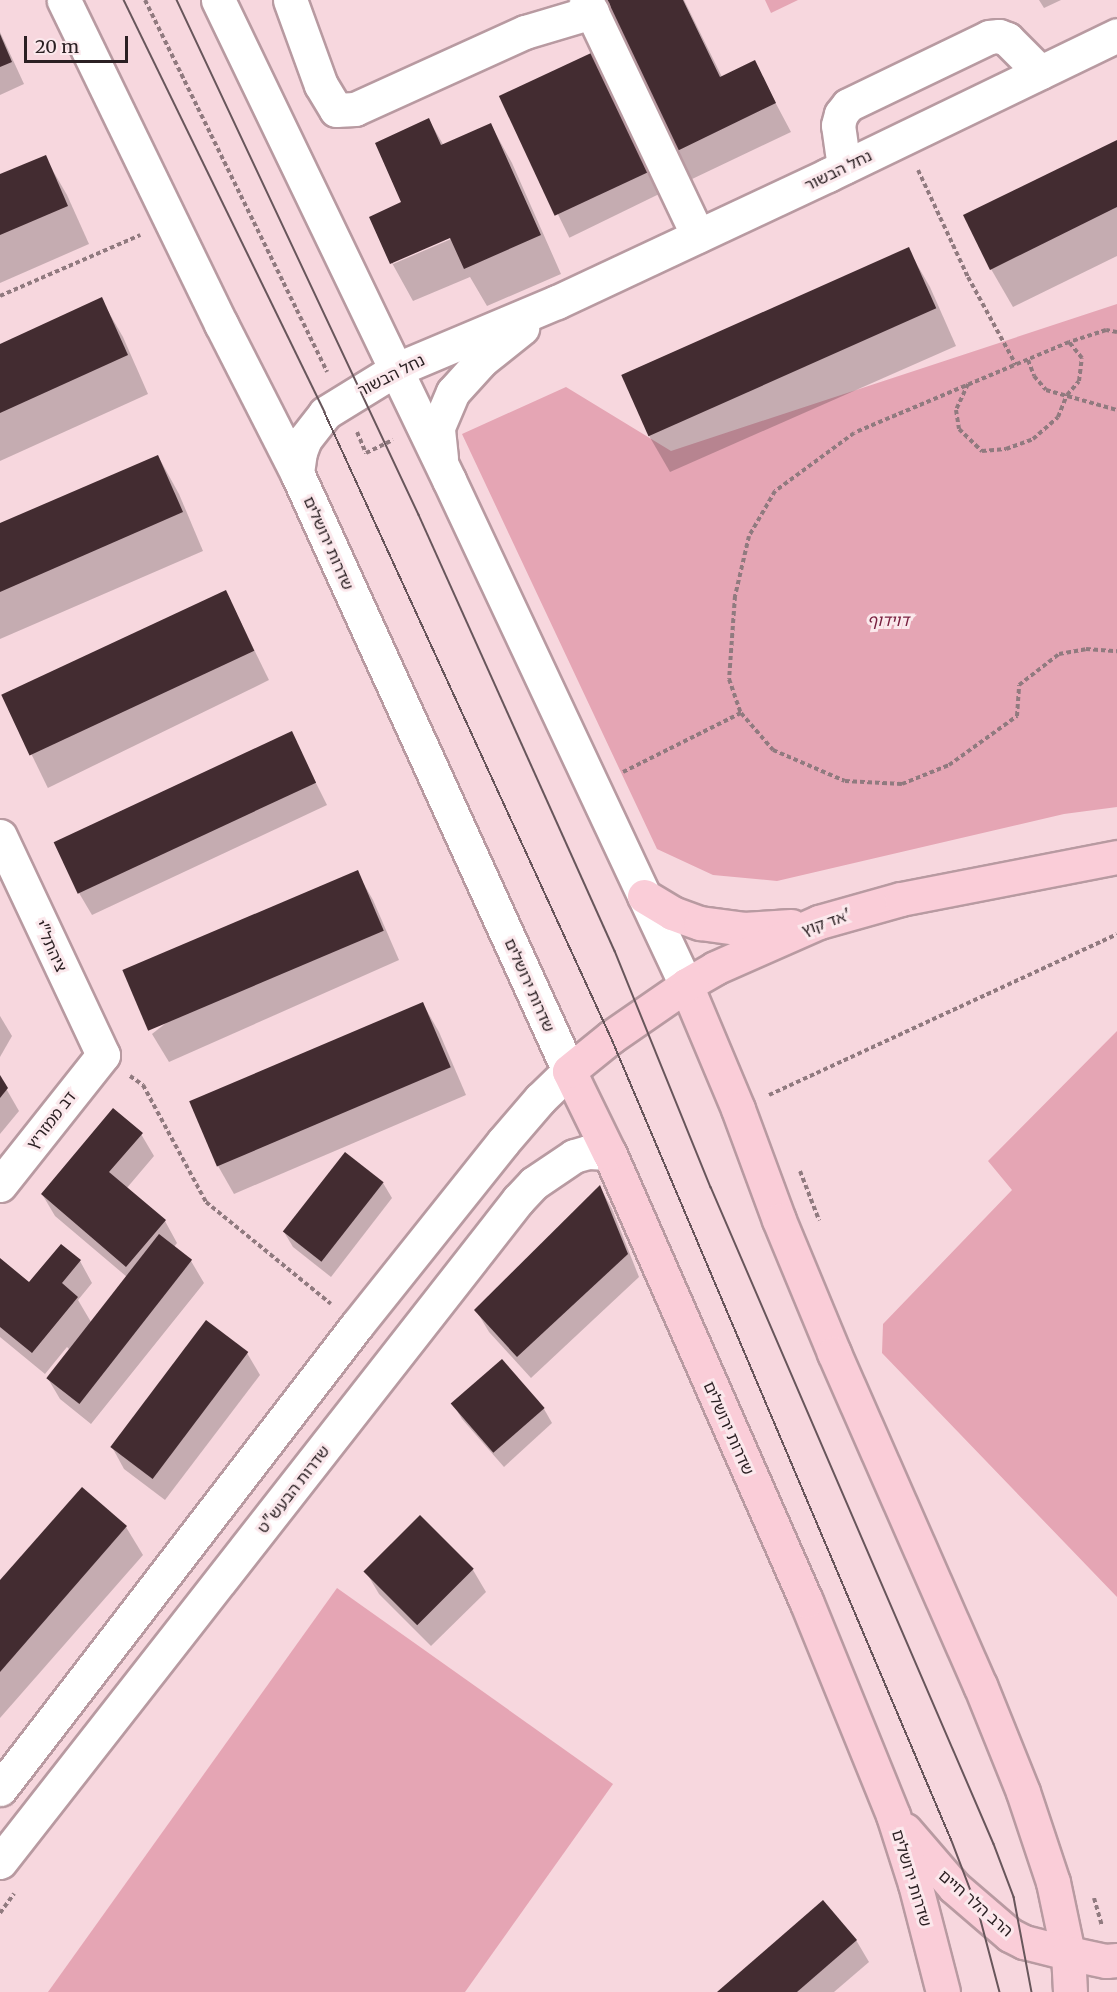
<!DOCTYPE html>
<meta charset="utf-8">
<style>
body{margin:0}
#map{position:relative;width:1117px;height:1992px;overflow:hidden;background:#f7d7de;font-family:Merriweather,"Noto Sans Hebrew",serif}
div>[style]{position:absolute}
.green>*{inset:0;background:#e5a5b4}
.shadow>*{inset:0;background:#0003;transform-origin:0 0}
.building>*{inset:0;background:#432c31;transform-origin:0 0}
.path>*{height:4px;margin-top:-2px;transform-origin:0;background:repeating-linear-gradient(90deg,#907a7f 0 4.5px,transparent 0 7.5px)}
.roads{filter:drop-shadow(2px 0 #b89aa1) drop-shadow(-2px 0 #b89aa1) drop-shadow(0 2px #b89aa1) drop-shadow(0 -2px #b89aa1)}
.minor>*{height:33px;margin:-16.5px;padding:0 16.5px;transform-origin:16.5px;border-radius:16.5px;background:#fff}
.major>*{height:33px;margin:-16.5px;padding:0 16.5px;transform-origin:16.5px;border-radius:16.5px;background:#facdd8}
.tram>*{height:1.5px;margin:-0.75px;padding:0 0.75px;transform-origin:0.75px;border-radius:0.75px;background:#68565b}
span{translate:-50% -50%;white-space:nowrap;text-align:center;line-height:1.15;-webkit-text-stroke:6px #fbe8ec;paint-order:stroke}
.street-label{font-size:16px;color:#2b2023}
.park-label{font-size:16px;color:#792140;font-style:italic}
.scale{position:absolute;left:24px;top:36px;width:104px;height:27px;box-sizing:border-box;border:3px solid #2b2023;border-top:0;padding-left:8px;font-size:18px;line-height:21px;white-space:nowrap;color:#2b2023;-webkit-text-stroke:4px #fbe8ec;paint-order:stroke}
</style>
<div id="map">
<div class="green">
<i style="clip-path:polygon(765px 0,798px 0,771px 13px)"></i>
<i style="clip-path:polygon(1117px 304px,1117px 807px,1064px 814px,777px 881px,713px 875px,657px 849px,462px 434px,566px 387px,671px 451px)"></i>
<i style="clip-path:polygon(1117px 1031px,1117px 1597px,882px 1353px,883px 1324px,1012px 1190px,988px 1161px)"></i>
<i style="clip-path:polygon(337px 1588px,613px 1784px,465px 1992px,48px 1992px)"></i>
</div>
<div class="shadow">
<i style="clip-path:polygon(601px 0,684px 0,722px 77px,754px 62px,791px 132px,690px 180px)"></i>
<i style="clip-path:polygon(1039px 0,1061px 0,1044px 8px)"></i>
<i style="clip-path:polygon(0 32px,24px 84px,0 95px)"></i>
<i style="left:603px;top:49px;width:155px;height:113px;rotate:64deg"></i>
<i style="clip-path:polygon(evenodd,429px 120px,444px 146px,491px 125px,512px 163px,561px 274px,487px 306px,470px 277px,413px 301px,392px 263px,371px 217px,403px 203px,429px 120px,456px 234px,458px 236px,393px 264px,393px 261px,456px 234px)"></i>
<i style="clip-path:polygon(1117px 142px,1117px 256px,1013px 307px,991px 269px)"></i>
<i style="clip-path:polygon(45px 157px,67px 195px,89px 244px,0 283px,0 176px)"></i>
<i style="clip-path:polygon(908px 249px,930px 287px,956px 346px,670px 472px,648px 434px,622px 375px)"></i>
<i style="clip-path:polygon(101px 299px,123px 337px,148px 394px,0 461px,0 345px)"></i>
<i style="clip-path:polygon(158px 456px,179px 494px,203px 551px,0 639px,0 525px)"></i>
<i style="left:226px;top:592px;width:98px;height:246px;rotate:64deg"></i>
<i style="clip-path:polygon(291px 733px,327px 805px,92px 915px,79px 893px)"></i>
<i style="clip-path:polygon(357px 872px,373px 900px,399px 960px,169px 1062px,152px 1034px)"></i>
<i style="clip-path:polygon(423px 1004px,439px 1032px,466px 1095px,234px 1194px,218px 1166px)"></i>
<i style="clip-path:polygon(0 1016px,12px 1036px,0 1057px)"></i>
<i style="clip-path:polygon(0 1078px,19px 1111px,0 1134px)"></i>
<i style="clip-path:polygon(141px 1134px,154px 1156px,126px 1189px,165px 1221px,177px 1243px,174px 1247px,191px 1261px,204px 1283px,91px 1424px,60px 1399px,47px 1377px,69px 1349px,67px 1347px,45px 1374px,0 1337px,0 1260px,30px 1284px,80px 1261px,92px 1283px,78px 1300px,91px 1322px,127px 1277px,55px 1216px,42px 1194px)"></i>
<i style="clip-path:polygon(383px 1183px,392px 1198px,331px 1277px,293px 1247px,284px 1232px)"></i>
<i style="clip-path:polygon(600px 1187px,612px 1209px,639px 1277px,531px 1378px,489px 1332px,476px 1310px)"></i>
<i style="clip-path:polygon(247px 1353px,260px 1375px,165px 1500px,124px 1469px,112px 1447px)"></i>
<i style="clip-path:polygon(453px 1404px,544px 1409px,552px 1423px,504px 1467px,462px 1419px)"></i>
<i style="clip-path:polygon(126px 1527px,143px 1555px,0 1718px,0 1583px)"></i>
<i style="clip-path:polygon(473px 1570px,486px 1592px,431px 1646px,379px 1594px,366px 1572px)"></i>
<i style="clip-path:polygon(856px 1940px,869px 1962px,834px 1992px,719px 1992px)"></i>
</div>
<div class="building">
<i style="clip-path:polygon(599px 0,683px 0,720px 77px,755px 60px,776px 103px,673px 153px)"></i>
<i style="clip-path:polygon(0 34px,12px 62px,0 67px)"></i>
<i style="left:604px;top:47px;width:132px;height:116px;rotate:65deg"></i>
<i style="clip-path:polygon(429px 118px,441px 145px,491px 123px,541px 235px,464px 269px,450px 238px,390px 264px,369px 217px,401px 202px,375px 143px)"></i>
<i style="clip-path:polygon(1117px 140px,1117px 207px,990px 270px,963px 215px)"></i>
<i style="clip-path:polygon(46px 155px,68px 206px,0 235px,0 174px)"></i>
<i style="left:909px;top:247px;width:67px;height:315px;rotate:66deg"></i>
<i style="clip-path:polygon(102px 297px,128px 355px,0 413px,0 344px)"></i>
<i style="clip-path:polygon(158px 455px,183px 512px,0 592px,0 523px)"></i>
<i style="left:226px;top:590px;width:67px;height:248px;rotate:65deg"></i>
<i style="left:292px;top:731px;width:57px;height:263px;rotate:65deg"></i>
<i style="left:358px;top:870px;width:66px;height:256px;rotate:67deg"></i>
<i style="left:423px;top:1002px;width:71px;height:254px;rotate:67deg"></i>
<i style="clip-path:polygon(0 1075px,8px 1088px,0 1098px)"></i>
<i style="clip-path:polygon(113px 1108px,143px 1133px,109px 1172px,166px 1220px,126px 1267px,41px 1194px)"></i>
<i style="left:345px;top:1152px;width:49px;height:101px;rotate:38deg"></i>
<i style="clip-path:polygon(600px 1185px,628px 1254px,517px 1357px,474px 1310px)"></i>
<i style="left:159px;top:1234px;width:42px;height:183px;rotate:38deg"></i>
<i style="clip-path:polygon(61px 1244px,81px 1260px,62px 1283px,78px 1297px,32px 1353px,0 1327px,0 1258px,29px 1282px)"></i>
<i style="left:206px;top:1320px;width:53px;height:159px;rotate:37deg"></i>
<i style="left:502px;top:1359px;width:65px;height:68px;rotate:49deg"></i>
<i style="clip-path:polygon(82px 1487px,127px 1526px,0 1672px,0 1580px)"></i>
<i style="left:420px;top:1515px;width:76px;height:80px;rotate:45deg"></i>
<i style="clip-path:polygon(823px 1900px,857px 1940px,797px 1992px,717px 1992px)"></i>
</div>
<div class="path">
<i style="left:145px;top:0;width:414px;rotate:63.9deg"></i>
<i style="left:918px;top:170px;width:118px;rotate:65deg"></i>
<i style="left:968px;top:277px;width:100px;rotate:61.4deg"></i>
<i style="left:0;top:296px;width:153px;rotate:-23.5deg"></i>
<i style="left:1117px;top:332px;width:11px;rotate:-170deg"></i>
<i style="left:1106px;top:330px;width:39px;rotate:162deg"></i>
<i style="left:1069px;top:342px;width:233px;rotate:157.1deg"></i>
<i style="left:854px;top:433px;width:98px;rotate:143.7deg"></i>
<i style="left:775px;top:491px;width:52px;rotate:120deg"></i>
<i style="left:749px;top:536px;width:62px;rotate:103.1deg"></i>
<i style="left:735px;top:596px;width:83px;rotate:94.1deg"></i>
<i style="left:729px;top:679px;width:36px;rotate:71deg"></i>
<i style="left:741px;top:713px;width:49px;rotate:49.1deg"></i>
<i style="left:773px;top:750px;width:78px;rotate:23.3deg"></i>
<i style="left:845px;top:781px;width:57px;rotate:3deg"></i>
<i style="left:902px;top:784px;width:51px;rotate:-22deg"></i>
<i style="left:949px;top:765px;width:84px;rotate:-35.8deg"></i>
<i style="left:1017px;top:716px;width:31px;rotate:-86deg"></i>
<i style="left:1019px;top:685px;width:51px;rotate:-37.8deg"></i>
<i style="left:1059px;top:654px;width:27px;rotate:-10deg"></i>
<i style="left:1086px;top:649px;width:31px;rotate:4deg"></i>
<i style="left:1028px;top:360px;width:17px;rotate:69deg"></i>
<i style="left:1034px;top:376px;width:18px;rotate:49deg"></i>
<i style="left:1046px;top:390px;width:74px;rotate:15.7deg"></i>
<i style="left:968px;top:384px;width:29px;rotate:115deg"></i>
<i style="left:956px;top:410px;width:19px;rotate:81deg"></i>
<i style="left:959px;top:429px;width:32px;rotate:44deg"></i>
<i style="left:982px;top:451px;width:24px;rotate:-5deg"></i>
<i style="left:1006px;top:449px;width:29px;rotate:-20deg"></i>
<i style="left:1033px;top:439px;width:33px;rotate:-41deg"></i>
<i style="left:1058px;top:417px;width:24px;rotate:-68deg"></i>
<i style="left:1067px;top:395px;width:18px;rotate:-49deg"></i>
<i style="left:1079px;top:381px;width:23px;rotate:-83deg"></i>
<i style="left:1082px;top:358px;width:21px;rotate:-129deg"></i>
<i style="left:357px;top:432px;width:23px;rotate:67deg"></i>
<i style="left:366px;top:453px;width:30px;rotate:-26deg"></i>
<i style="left:623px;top:772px;width:132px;rotate:-26.6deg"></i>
<i style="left:130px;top:1076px;width:16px;rotate:35deg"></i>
<i style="left:143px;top:1085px;width:133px;rotate:61.7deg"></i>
<i style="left:206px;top:1202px;width:161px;rotate:39.2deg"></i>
<i style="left:769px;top:1095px;width:383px;rotate:-24.8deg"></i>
<i style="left:800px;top:1171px;width:53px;rotate:68.8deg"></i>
<i style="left:1094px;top:1898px;width:29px;rotate:74deg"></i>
<i style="left:0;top:1913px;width:24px;rotate:-54deg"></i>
</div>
<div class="roads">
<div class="minor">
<i style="left:218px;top:0;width:533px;rotate:64.3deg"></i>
<i style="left:449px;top:480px;width:558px;rotate:64.86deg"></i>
<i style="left:290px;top:0;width:90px;rotate:70deg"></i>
<i style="left:321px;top:85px;width:29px;rotate:59deg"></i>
<i style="left:336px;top:110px;width:19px;rotate:-3deg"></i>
<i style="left:355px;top:109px;width:187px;rotate:-24.4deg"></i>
<i style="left:525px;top:32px;width:70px;rotate:-16.6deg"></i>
<i style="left:586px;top:0;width:261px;rotate:64.6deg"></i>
<i style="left:844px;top:167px;width:42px;rotate:-98.1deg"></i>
<i style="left:838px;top:125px;width:11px;rotate:-75deg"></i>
<i style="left:841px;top:114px;width:11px;rotate:-52deg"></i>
<i style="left:848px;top:105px;width:157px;rotate:-25.7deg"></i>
<i style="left:989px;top:37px;width:10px;rotate:-6deg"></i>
<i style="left:999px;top:36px;width:9px;rotate:21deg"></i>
<i style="left:1007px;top:39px;width:47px;rotate:45deg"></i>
<i style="left:441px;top:458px;width:31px;rotate:-96deg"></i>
<i style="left:438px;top:427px;width:38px;rotate:-67deg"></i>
<i style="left:453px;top:392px;width:42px;rotate:-47.9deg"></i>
<i style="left:481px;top:361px;width:53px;rotate:-38.8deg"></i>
<i style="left:297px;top:473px;width:21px;rotate:-82deg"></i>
<i style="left:300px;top:452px;width:14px;rotate:-69deg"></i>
<i style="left:305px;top:439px;width:33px;rotate:-52deg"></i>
<i style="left:325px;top:413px;width:82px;rotate:-31.6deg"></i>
<i style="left:395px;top:370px;width:176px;rotate:-22.8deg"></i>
<i style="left:557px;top:302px;width:299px;rotate:-25.1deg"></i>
<i style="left:828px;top:175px;width:321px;rotate:-25.8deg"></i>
<i style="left:0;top:836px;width:242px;rotate:64.8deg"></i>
<i style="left:103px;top:1055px;width:166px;rotate:128.4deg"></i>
<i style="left:0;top:1789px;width:585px;rotate:-52.43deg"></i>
<i style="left:357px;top:1325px;width:234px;rotate:-51.4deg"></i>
<i style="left:503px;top:1142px;width:57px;rotate:-49.3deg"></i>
<i style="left:540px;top:1099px;width:40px;rotate:-44deg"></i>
<i style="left:569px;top:1071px;width:657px;rotate:-114.46deg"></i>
<i style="left:297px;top:473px;width:167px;rotate:-117deg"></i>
<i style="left:221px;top:324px;width:360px;rotate:-115.9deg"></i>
<i style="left:0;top:1862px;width:841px;rotate:-51.96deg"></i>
<i style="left:518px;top:1200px;width:23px;rotate:-47deg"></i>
<i style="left:534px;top:1183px;width:48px;rotate:-34deg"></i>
<i style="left:574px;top:1156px;width:15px;rotate:-16deg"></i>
<i style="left:588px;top:1152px;width:21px;rotate:3deg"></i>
</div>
<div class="major">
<i style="left:644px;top:896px;width:33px;rotate:31deg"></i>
<i style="left:672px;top:913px;width:30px;rotate:20deg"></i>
<i style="left:700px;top:923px;width:44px;rotate:7.8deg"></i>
<i style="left:744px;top:929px;width:47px;rotate:-3.7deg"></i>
<i style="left:686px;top:985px;width:134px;rotate:67.2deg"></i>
<i style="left:738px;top:1109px;width:118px;rotate:69.7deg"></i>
<i style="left:779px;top:1220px;width:144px;rotate:67.5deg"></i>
<i style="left:834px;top:1353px;width:363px;rotate:66.3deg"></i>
<i style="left:980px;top:1685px;width:115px;rotate:68.1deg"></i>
<i style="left:1023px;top:1792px;width:95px;rotate:71.6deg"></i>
<i style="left:1053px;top:1882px;width:73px;rotate:78.1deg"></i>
<i style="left:1068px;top:1953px;width:39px;rotate:87deg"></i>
<i style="left:905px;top:1830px;width:75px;rotate:49.3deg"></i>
<i style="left:954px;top:1887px;width:74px;rotate:40.6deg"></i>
<i style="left:1010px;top:1935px;width:16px;rotate:27deg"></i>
<i style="left:1024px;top:1942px;width:45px;rotate:14deg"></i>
<i style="left:1068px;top:1953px;width:39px;rotate:12deg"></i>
<i style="left:1106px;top:1961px;width:11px;rotate:-5deg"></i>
<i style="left:943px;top:1992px;width:112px;rotate:-104.5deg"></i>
<i style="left:915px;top:1884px;width:72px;rotate:-107.7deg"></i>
<i style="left:893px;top:1815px;width:231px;rotate:-112.1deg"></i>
<i style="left:806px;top:1601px;width:489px;rotate:-113.7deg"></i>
<i style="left:609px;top:1153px;width:91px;rotate:-116deg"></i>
<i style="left:569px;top:1071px;width:54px;rotate:-39deg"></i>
<i style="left:611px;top:1037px;width:91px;rotate:-34.7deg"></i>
<i style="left:686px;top:985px;width:34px;rotate:-30deg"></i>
<i style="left:715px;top:968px;width:114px;rotate:-23.9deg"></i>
<i style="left:819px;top:922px;width:85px;rotate:-15.7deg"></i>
<i style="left:901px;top:899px;width:220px;rotate:-11deg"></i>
</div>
</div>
<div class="tram">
<i style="left:124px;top:0;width:459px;rotate:64deg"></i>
<i style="left:325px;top:413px;width:686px;rotate:65.38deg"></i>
<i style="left:611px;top:1037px;width:873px;rotate:67.02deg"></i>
<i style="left:952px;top:1841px;width:73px;rotate:69.1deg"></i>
<i style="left:978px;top:1909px;width:86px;rotate:75.2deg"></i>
<i style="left:177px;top:0;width:569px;rotate:64.83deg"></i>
<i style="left:419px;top:515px;width:478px;rotate:65.8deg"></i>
<i style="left:615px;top:951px;width:255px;rotate:67.9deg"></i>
<i style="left:711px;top:1187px;width:715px;rotate:66.7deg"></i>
<i style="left:994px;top:1844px;width:57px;rotate:69.3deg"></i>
<i style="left:1014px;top:1897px;width:97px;rotate:79.3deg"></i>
</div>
<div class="street-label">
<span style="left:838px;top:170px;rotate:-26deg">נחל הבשור</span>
<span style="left:391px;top:375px;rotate:-27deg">נחל הבשור</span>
<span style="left:329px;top:543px;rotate:66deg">שדרות ירושלים</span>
<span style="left:826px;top:922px;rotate:-19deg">אד קוץ'</span>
<span style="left:51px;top:946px;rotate:65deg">ציהתל"י</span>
<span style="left:530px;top:985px;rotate:66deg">שדרות ירושלים</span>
<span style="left:51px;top:1120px;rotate:-52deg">דב ממזריץ</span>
<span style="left:729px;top:1428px;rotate:66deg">שדרות ירושלים</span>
<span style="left:293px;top:1489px;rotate:-52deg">שדרות הבעש"ט</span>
<span style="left:912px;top:1878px;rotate:73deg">שדרות ירושלים</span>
<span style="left:976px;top:1903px;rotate:41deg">הרב הלר חיים</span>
</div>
<div class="park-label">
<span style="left:888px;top:620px">דוידוף</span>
</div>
<div class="scale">20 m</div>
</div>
